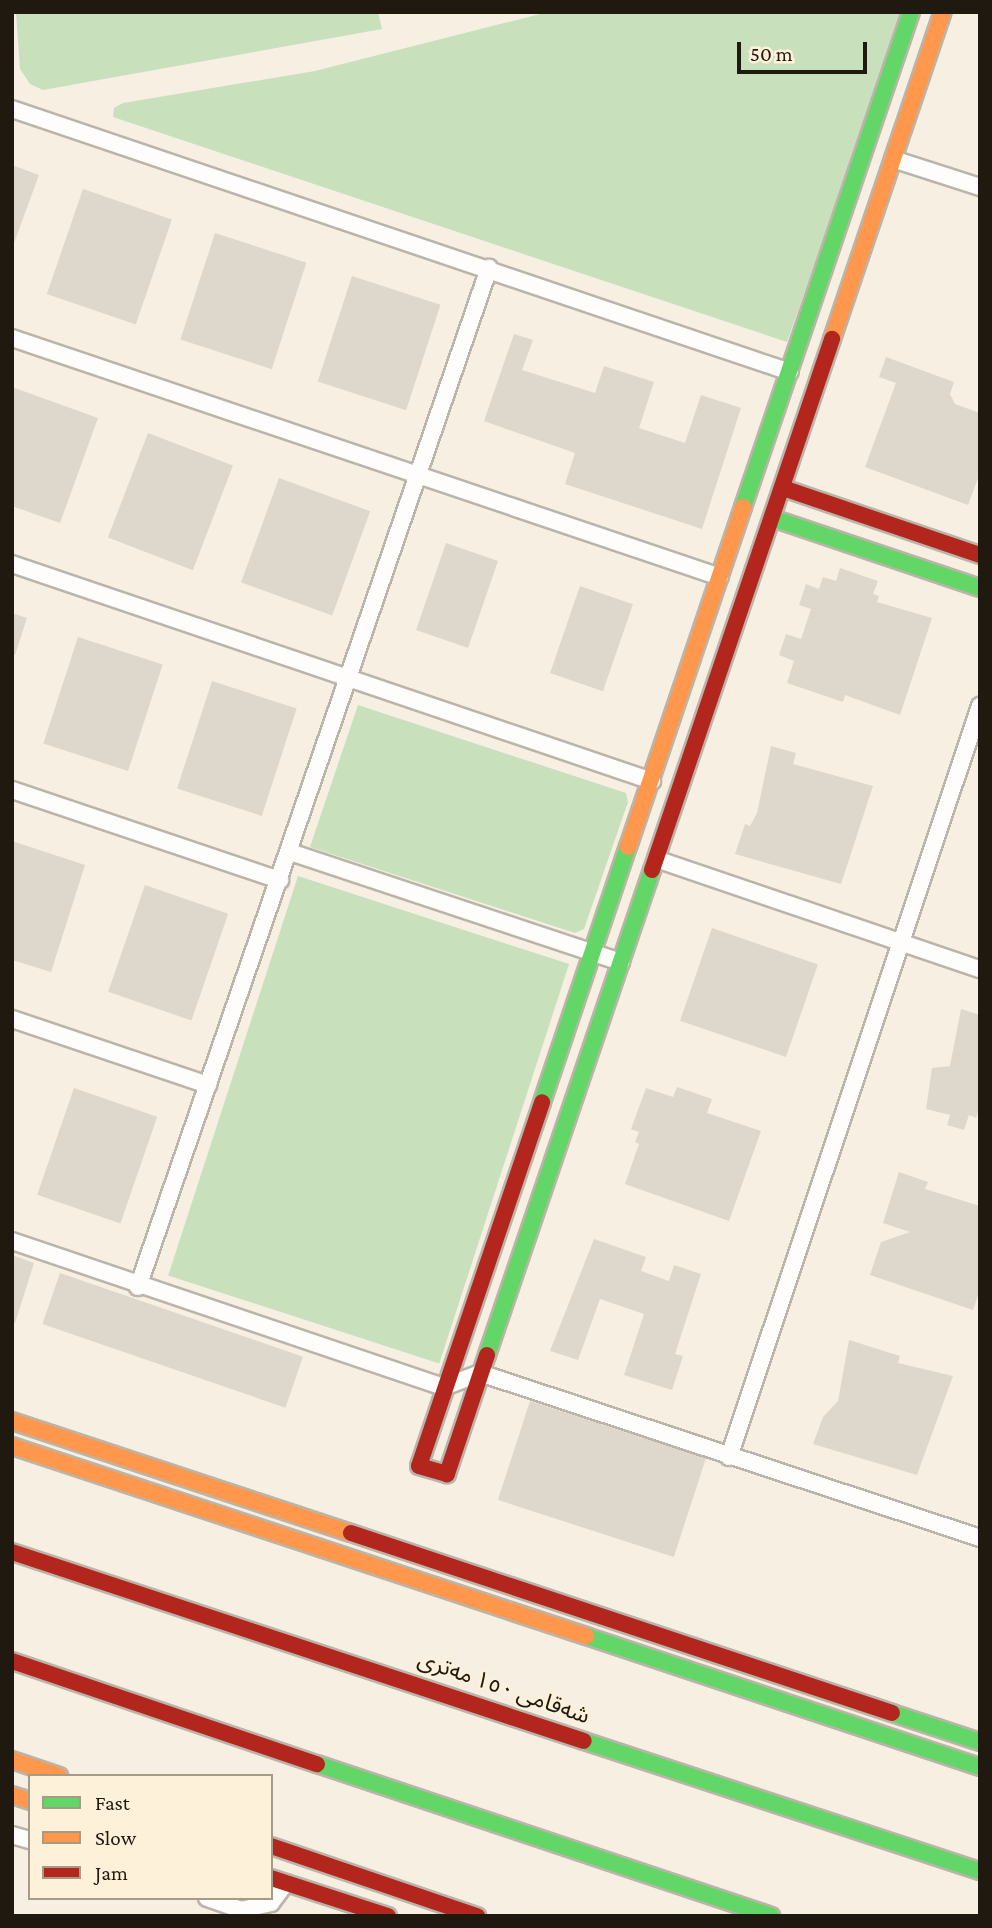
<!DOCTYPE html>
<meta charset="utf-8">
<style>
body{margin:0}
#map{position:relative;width:992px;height:1928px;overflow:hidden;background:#f6efe2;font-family:"Crimson Pro","Noto Sans Arabic",serif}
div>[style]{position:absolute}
.green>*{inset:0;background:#c9e0bd;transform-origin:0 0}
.building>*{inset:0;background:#ded8cc;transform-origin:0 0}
.roads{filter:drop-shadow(2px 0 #bbb4a9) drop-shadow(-2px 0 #bbb4a9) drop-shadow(0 2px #bbb4a9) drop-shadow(0 -2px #bbb4a9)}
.street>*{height:16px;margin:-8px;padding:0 8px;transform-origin:8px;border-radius:8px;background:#fefdfb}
.fast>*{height:16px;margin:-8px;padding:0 8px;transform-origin:8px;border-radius:8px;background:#63d668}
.slow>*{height:16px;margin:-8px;padding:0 8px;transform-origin:8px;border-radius:8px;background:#ff974d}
.jam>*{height:16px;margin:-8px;padding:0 8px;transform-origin:8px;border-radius:8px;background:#b3261e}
span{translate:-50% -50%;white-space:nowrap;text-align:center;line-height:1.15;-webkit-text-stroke:5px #fef1da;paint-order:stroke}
.street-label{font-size:23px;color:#1f190f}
.frame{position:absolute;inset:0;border:14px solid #1f190f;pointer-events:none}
.legend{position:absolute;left:28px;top:1774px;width:245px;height:126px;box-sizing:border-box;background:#fef1da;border:2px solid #a59b89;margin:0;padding:9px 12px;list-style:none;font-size:21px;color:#1f190f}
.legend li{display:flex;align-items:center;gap:14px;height:35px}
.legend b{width:35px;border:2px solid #a59b89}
.scale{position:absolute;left:737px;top:42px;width:130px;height:32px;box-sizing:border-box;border:4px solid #1f190f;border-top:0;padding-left:9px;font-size:21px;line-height:24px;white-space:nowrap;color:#1f190f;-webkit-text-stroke:5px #fef1da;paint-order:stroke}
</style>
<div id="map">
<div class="green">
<i style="clip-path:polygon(16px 12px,378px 12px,382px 29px,43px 90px,30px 84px,20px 69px)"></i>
<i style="clip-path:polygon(548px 12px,904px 12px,787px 342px,113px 117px,114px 108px,123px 103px,315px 71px)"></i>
<i style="clip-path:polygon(358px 705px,626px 793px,628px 802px,584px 929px,575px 933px,310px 847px)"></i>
<i style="left:298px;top:876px;width:285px;height:420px;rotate:18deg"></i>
</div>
<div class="building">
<i style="clip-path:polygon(12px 165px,39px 175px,14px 243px,12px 243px)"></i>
<i style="left:83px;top:189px;width:94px;height:111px;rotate:19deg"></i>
<i style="left:215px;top:233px;width:96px;height:112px;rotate:18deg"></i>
<i style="left:352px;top:276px;width:93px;height:111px;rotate:18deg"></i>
<i style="clip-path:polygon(514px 334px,533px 340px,522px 370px,595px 393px,604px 366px,654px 382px,639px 428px,685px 443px,701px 395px,741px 408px,702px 529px,565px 484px,575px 453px,484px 421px)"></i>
<i style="clip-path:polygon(886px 357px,954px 382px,950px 394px,955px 404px,980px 413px,980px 473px,968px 505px,865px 467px,896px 383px,879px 377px)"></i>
<i style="clip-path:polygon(12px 387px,98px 418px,60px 523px,12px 506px)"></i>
<i style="left:148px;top:433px;width:91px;height:112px;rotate:21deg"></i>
<i style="left:279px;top:478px;width:97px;height:111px;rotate:20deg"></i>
<i style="left:446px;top:543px;width:55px;height:92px;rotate:19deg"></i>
<i style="clip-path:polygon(840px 568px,878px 581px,873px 594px,879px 596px,877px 602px,932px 618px,900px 715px,845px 695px,843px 702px,787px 683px,794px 661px,779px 655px,786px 634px,801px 639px,811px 609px,799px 605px,806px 584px,819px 589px,823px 577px,836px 581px)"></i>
<i style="left:580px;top:586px;width:56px;height:92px;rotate:19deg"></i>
<i style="clip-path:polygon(12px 613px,27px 618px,15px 655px,12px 654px)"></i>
<i style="left:78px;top:637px;width:89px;height:112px;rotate:18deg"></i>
<i style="left:212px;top:681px;width:89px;height:113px;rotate:18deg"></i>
<i style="clip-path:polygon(771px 746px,796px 753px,793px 764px,873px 786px,841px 884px,735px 854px,745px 824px,750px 826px,757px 813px)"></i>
<i style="clip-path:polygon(12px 841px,85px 865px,51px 972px,12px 960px)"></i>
<i style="left:145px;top:885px;width:88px;height:113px;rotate:19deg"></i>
<i style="left:712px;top:928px;width:112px;height:98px;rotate:19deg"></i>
<i style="clip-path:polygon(961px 1009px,980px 1015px,980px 1106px,976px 1118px,969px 1115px,964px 1130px,947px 1125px,950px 1115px,926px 1109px,932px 1068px,950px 1066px)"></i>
<i style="clip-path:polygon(677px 1087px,712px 1099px,707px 1113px,761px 1131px,729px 1221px,625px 1184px,639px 1144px,635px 1142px,639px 1132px,631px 1129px,646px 1088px,673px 1097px)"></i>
<i style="left:74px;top:1088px;width:88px;height:113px;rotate:19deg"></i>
<i style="clip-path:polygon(899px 1172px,928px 1182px,925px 1189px,980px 1206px,980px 1290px,973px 1310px,870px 1275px,881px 1242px,910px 1232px,883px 1223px)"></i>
<i style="clip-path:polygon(594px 1239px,646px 1257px,641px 1271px,669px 1281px,674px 1265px,701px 1274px,675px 1354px,683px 1356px,672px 1390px,624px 1375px,644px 1314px,600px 1299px,578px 1360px,550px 1351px)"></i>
<i style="clip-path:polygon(12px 1255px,34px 1263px,15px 1323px,12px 1322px)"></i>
<i style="left:60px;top:1273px;width:257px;height:54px;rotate:19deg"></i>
<i style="clip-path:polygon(849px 1340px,900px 1356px,898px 1363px,953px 1376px,917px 1475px,813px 1444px,823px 1417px,838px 1401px)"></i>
<i style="left:530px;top:1401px;width:185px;height:104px;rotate:18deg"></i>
</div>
<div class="roads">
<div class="street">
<i style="left:12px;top:109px;width:821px;rotate:18.68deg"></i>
<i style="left:893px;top:159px;width:91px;rotate:17.8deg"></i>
<i style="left:12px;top:338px;width:747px;rotate:18.65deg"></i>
<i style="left:12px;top:564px;width:676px;rotate:18.73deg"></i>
<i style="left:12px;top:790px;width:283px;rotate:18.6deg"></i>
<i style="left:290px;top:852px;width:349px;rotate:18.4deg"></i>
<i style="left:656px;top:859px;width:342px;rotate:18.8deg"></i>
<i style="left:12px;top:1019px;width:207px;rotate:18.6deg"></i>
<i style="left:12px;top:1241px;width:456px;rotate:18.7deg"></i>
<i style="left:444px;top:1387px;width:39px;rotate:-21deg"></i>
<i style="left:480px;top:1373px;width:527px;rotate:18.26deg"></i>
<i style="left:138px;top:1287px;width:1078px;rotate:-70.99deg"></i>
<i style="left:729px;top:1457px;width:792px;rotate:-71.52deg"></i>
<i style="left:12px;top:1835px;width:19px;rotate:16deg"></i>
<i style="left:207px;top:1898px;width:36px;rotate:19deg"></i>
<i style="left:241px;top:1910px;width:31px;rotate:-13deg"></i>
<i style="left:271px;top:1903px;width:25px;rotate:-53deg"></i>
</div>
<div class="fast">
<i style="left:743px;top:507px;width:523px;rotate:-71.25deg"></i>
<i style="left:772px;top:518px;width:219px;rotate:18.6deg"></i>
<i style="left:542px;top:1102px;width:269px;rotate:-71.4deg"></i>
<i style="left:487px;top:1355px;width:512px;rotate:-71.21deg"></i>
<i style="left:586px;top:1636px;width:415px;rotate:18.4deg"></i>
<i style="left:892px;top:1713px;width:93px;rotate:18.2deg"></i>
<i style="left:584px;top:1741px;width:417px;rotate:18.2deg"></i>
<i style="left:317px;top:1764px;width:479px;rotate:18.5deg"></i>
</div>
<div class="slow">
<i style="left:832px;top:339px;width:345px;rotate:-71.3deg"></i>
<i style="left:628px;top:847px;width:359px;rotate:-71.3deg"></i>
<i style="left:12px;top:1421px;width:357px;rotate:18.3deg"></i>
<i style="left:12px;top:1446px;width:605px;rotate:18.32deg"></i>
<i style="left:12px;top:1760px;width:50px;rotate:18.8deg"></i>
<i style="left:12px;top:1795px;width:19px;rotate:18deg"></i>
</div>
<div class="jam">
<i style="left:783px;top:488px;width:208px;rotate:18.8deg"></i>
<i style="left:652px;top:870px;width:561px;rotate:-71.27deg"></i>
<i style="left:487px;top:1355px;width:126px;rotate:108.6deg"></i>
<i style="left:447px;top:1474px;width:29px;rotate:-164deg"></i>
<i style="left:419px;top:1466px;width:384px;rotate:-71.3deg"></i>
<i style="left:351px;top:1533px;width:570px;rotate:18.4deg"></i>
<i style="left:12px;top:1552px;width:602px;rotate:18.28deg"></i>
<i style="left:12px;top:1661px;width:322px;rotate:18.7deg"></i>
<i style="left:271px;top:1846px;width:218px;rotate:18.8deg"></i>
<i style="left:271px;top:1878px;width:123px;rotate:18deg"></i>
</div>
</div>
<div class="street-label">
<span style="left:504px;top:1687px;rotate:19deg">شەقامی ١٥٠ مەتری</span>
</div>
<div class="frame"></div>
<ul class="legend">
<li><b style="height:9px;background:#63d668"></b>Fast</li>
<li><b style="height:9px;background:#ff974d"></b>Slow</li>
<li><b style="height:9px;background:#b3261e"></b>Jam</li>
</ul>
<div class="scale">50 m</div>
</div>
